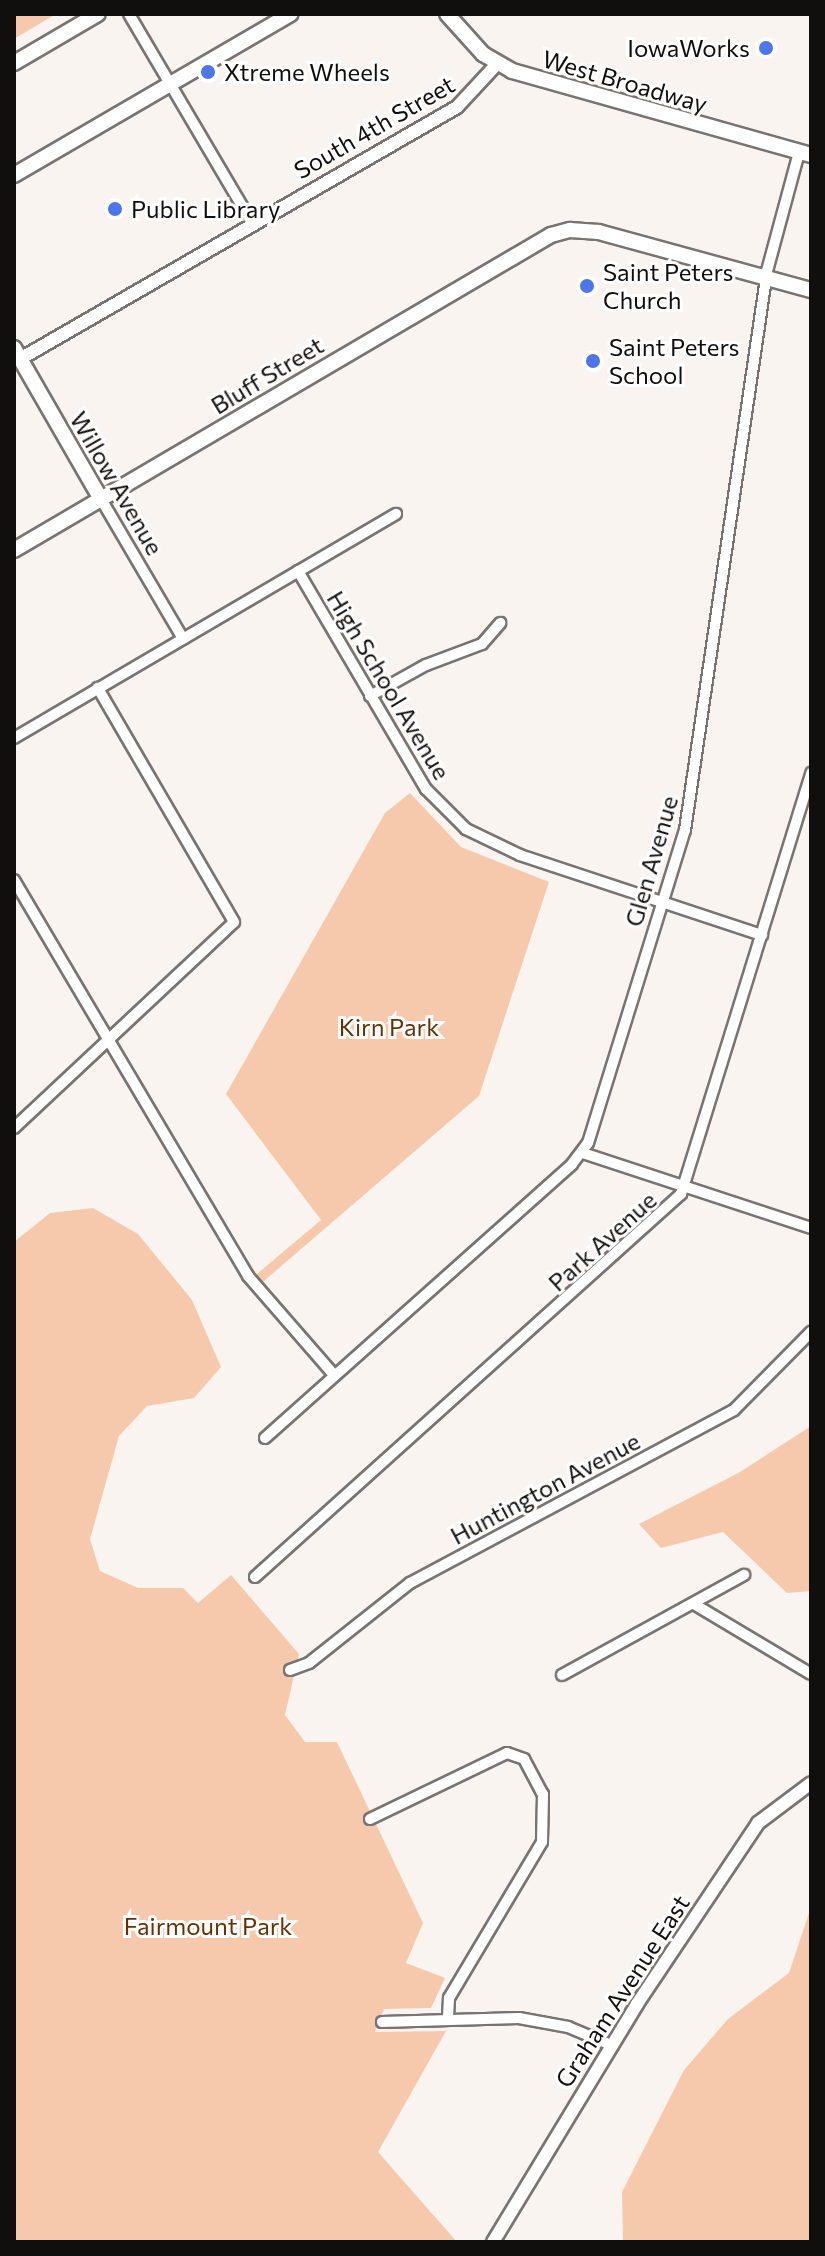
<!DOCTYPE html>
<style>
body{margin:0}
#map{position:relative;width:825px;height:2256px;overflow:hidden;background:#faf4f0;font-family:Commissioner,sans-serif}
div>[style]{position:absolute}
.green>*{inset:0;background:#f6c9ad}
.roads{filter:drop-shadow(2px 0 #797471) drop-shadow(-2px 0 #797471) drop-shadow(0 2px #797471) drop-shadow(0 -2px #797471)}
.minor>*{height:10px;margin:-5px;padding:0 5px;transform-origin:5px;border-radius:5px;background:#fff}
.tertiary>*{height:12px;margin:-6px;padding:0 6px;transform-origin:6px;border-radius:6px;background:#fff}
.secondary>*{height:14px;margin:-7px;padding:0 7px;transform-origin:7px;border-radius:7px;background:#fff}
.dots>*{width:22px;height:22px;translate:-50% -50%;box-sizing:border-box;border:4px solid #fff;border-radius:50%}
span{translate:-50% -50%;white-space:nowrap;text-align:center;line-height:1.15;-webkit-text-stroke:6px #fff;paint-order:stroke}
.poi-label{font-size:24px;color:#110f0e}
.right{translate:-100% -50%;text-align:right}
.left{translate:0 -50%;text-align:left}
.street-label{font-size:24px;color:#110f0e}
.park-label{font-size:24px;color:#673000}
.frame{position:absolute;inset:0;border:16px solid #110f0e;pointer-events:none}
</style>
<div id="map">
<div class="green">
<i style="clip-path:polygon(14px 14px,56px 14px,14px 39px)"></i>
<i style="clip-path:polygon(410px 793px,461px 847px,549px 882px,479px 1096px,257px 1287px,251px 1279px,321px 1220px,226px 1094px,385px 813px)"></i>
<i style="clip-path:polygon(93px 1208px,138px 1234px,192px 1300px,221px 1367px,194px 1398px,147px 1406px,119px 1436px,90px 1539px,100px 1571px,138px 1588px,183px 1588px,198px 1603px,231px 1575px,299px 1654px,285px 1715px,305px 1742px,337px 1742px,423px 1923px,406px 1963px,445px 1978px,431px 2008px,384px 2009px,375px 2032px,446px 2031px,378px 2152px,457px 2242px,14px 2242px,14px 1242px,50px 1213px)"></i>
<i style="clip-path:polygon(811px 1426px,811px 1591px,787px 1593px,723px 1532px,661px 1548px,639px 1524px,740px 1472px)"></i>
<i style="clip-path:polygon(811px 1907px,811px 2242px,623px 2242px,622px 2192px,684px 2070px,728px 2019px,789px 1973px)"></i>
</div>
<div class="roads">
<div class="minor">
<i style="left:129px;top:14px;width:243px;rotate:59.5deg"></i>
<i style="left:101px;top:499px;width:162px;rotate:59.6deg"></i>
<i style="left:298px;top:571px;width:253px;rotate:59.6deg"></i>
<i style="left:426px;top:789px;width:57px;rotate:45deg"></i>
<i style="left:466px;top:829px;width:60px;rotate:25.7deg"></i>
<i style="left:520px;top:855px;width:255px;rotate:18.3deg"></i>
<i style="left:370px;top:696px;width:64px;rotate:-29deg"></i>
<i style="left:426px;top:665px;width:60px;rotate:-20.6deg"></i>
<i style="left:482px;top:644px;width:28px;rotate:-49deg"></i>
<i style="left:14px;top:738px;width:443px;rotate:-30.4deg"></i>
<i style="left:14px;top:880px;width:460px;rotate:59.4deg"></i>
<i style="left:248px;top:1276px;width:131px;rotate:49deg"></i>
<i style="left:14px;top:1128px;width:301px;rotate:-43.1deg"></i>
<i style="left:234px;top:922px;width:271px;rotate:-120.2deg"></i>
<i style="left:583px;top:1153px;width:240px;rotate:18.2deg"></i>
<i style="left:265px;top:1438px;width:411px;rotate:-41.7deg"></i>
<i style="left:572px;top:1164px;width:26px;rotate:-53deg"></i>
<i style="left:588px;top:1143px;width:328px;rotate:-72.8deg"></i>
<i style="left:685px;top:830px;width:565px;rotate:-81.65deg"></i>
<i style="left:767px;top:271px;width:123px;rotate:-74.9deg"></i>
<i style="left:255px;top:1577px;width:573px;rotate:-41.96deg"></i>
<i style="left:681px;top:1194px;width:441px;rotate:-72.8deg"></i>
<i style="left:694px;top:1604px;width:136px;rotate:30.9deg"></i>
<i style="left:290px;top:1670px;width:20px;rotate:-20deg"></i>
<i style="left:309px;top:1663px;width:129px;rotate:-38.4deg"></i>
<i style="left:410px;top:1583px;width:367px;rotate:-28.1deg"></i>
<i style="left:734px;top:1410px;width:110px;rotate:-45.4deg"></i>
<i style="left:562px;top:1675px;width:208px;rotate:-28.8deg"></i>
<i style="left:370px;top:1819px;width:152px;rotate:-25.7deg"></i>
<i style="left:507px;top:1753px;width:18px;rotate:19deg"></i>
<i style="left:524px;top:1759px;width:40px;rotate:62deg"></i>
<i style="left:543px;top:1794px;width:48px;rotate:91.2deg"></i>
<i style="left:542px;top:1842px;width:182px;rotate:120.8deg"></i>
<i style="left:449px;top:1998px;width:20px;rotate:93deg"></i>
<i style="left:382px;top:2022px;width:137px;rotate:-1.7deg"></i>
<i style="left:519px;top:2018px;width:50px;rotate:10.4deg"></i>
<i style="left:568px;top:2027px;width:47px;rotate:22.7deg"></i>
</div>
<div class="tertiary">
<i style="left:20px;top:359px;width:504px;rotate:-29.97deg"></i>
<i style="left:457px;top:107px;width:59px;rotate:-47.1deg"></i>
<i style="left:493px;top:2242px;width:278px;rotate:-58.8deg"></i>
<i style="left:637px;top:2004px;width:218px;rotate:-56.2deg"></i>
<i style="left:758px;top:1823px;width:66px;rotate:-37deg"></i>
</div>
<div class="secondary">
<i style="left:447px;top:14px;width:54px;rotate:48deg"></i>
<i style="left:483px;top:54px;width:34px;rotate:30deg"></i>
<i style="left:512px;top:71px;width:311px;rotate:15.7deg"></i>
<i style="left:14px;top:63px;width:97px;rotate:-30.3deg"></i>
<i style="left:14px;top:175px;width:320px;rotate:-30.2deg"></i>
<i style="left:14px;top:348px;width:174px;rotate:60.1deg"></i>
<i style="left:14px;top:550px;width:623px;rotate:-30.4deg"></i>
<i style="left:551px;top:235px;width:20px;rotate:-15deg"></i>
<i style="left:570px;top:230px;width:29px;rotate:4deg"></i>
<i style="left:599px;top:232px;width:220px;rotate:15.3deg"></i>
</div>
</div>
<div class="dots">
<i style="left:766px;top:48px;background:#4c76e9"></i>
<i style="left:208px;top:72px;background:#4c76e9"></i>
<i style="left:115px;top:209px;background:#4c76e9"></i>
<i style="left:587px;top:286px;background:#4c76e9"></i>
<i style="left:593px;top:361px;background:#4c76e9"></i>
</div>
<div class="poi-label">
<span class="right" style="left:750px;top:48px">IowaWorks</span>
<span class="left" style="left:224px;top:72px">Xtreme Wheels</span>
<span class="left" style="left:131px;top:209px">Public Library</span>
<span class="left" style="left:603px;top:286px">Saint Peters<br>Church</span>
<span class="left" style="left:609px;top:361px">Saint Peters<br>School</span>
</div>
<div class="street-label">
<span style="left:625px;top:81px;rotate:16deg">West Broadway</span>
<span style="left:374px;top:127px;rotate:-30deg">South 4th Street</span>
<span style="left:267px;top:375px;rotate:-31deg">Bluff Street</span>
<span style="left:117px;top:483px;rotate:60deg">Willow Avenue</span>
<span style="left:389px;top:685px;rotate:59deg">High School Avenue</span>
<span style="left:651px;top:861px;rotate:-74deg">Glen Avenue</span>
<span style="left:602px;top:1241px;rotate:-42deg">Park Avenue</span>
<span style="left:545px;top:1488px;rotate:-28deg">Huntington Avenue</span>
<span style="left:622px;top:1991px;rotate:-57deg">Graham Avenue East</span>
</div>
<div class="park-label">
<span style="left:389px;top:1027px">Kirn Park</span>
<span style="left:208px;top:1926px">Fairmount Park</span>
</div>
<div class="frame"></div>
</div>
